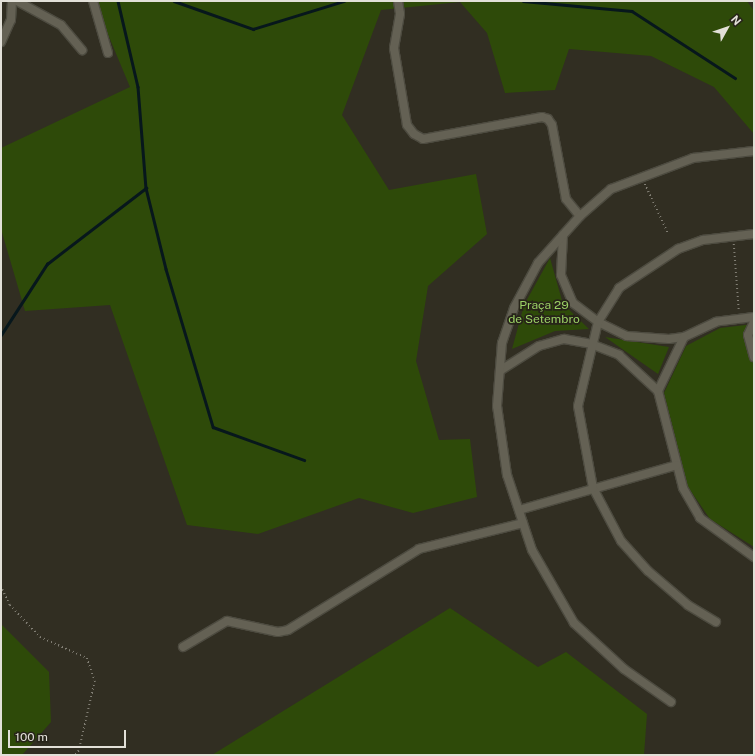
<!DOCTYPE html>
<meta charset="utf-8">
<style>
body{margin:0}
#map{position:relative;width:755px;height:756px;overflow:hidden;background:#312e22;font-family:"Public Sans",sans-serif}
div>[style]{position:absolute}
.green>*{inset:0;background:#2e4a09}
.stream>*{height:2.5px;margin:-1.25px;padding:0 1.25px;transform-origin:1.25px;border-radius:1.25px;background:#07171c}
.path>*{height:1.5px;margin-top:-0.75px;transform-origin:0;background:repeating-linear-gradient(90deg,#817e74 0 1px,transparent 0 4px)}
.roads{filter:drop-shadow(1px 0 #4d4b40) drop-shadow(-1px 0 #4d4b40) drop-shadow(0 1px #4d4b40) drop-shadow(0 -1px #4d4b40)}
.minor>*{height:8px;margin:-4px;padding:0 4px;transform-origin:4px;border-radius:4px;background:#646154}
span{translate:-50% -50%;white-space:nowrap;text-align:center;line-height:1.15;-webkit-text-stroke:3.5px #272419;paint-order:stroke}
.park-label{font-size:12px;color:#9bd165}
.frame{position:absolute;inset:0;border:2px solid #e2e0d8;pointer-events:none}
.north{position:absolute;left:707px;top:8px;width:40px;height:40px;-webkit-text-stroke:3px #272419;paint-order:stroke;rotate:50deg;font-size:11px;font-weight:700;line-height:16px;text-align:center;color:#e2e0d8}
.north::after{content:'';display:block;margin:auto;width:14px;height:18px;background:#e2e0d8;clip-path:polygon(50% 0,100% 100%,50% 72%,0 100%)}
.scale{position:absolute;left:8px;top:730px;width:118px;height:18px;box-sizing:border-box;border:2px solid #e2e0d8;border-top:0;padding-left:5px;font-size:12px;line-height:14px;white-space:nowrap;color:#e2e0d8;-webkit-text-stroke:3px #272419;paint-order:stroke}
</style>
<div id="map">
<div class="green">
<i style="clip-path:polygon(94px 1px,747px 1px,754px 11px,754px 134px,714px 87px,651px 56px,569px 49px,555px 90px,505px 93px,487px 33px,460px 2px,381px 10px,342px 115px,389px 190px,476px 174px,487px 234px,428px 286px,416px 361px,439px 440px,470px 439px,477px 497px,413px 513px,359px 498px,258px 534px,187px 525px,110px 305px,25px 311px,1px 229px,1px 148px,130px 87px)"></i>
<i style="clip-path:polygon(550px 258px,563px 304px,589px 329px,555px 331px,512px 349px,524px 305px)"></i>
<i style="clip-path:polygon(754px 324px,754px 547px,710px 519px,688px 487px,664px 393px,686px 346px,720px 328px)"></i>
<i style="clip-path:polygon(605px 337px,669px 347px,658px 374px)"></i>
<i style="clip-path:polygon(450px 608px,538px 667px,566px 652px,647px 714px,644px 755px,212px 755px)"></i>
<i style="clip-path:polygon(1px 624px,49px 672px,51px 722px,22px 755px,1px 755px)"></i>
</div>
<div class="stream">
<i style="left:118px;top:1px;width:88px;rotate:76.9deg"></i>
<i style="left:138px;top:87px;width:101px;rotate:85.5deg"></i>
<i style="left:146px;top:188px;width:83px;rotate:76.1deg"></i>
<i style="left:166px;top:269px;width:165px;rotate:73.4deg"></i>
<i style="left:213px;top:427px;width:97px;rotate:19.9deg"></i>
<i style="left:174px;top:1px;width:84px;rotate:19.5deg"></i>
<i style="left:253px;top:29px;width:95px;rotate:-17.1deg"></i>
<i style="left:523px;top:1px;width:109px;rotate:5.2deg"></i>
<i style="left:632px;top:11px;width:123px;rotate:33deg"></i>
<i style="left:1px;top:335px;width:85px;rotate:-57.1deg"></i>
<i style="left:47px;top:264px;width:125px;rotate:-37.5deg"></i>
</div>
<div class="path">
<i style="left:645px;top:184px;width:54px;rotate:64.9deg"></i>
<i style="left:734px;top:244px;width:67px;rotate:85.7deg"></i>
<i style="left:1px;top:586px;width:21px;rotate:65deg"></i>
<i style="left:10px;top:605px;width:44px;rotate:46.8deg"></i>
<i style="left:40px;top:637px;width:51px;rotate:24.1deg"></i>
<i style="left:87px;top:658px;width:24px;rotate:71deg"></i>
<i style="left:95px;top:681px;width:72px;rotate:102.9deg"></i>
<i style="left:79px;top:751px;width:6px;rotate:135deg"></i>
</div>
<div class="roads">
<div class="minor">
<i style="left:17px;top:1px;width:50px;rotate:28.6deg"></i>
<i style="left:61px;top:25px;width:33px;rotate:50deg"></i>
<i style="left:93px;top:1px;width:54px;rotate:73.9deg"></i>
<i style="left:398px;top:1px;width:13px;rotate:81deg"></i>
<i style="left:400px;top:14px;width:35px;rotate:100deg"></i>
<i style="left:394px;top:48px;width:78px;rotate:80.4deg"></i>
<i style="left:407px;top:125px;width:11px;rotate:52deg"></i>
<i style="left:414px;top:134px;width:10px;rotate:29deg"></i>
<i style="left:423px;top:139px;width:121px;rotate:-10.5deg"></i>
<i style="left:542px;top:117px;width:6px;rotate:18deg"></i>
<i style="left:548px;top:119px;width:7px;rotate:56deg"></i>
<i style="left:552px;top:125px;width:75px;rotate:79.3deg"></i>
<i style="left:566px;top:199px;width:22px;rotate:51deg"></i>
<i style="left:1px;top:42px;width:24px;rotate:-66deg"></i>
<i style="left:11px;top:20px;width:19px;rotate:-87deg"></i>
<i style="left:563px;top:235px;width:40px;rotate:92.9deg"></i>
<i style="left:561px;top:275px;width:30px;rotate:67deg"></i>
<i style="left:573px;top:303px;width:31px;rotate:37deg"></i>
<i style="left:598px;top:322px;width:32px;rotate:26deg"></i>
<i style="left:627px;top:336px;width:42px;rotate:4.1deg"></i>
<i style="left:669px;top:339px;width:15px;rotate:-8deg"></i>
<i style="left:754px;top:317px;width:38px;rotate:173deg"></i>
<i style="left:716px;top:322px;width:35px;rotate:155deg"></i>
<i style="left:684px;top:337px;width:60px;rotate:115.7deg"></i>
<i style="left:658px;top:391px;width:100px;rotate:75.5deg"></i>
<i style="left:683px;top:488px;width:34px;rotate:60deg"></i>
<i style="left:700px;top:518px;width:67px;rotate:35.8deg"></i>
<i style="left:754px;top:322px;width:14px;rotate:115deg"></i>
<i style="left:748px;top:335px;width:23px;rotate:75deg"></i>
<i style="left:501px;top:370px;width:45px;rotate:-32.3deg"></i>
<i style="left:539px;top:346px;width:26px;rotate:-16deg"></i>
<i style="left:564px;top:339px;width:27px;rotate:10deg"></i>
<i style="left:591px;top:344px;width:30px;rotate:21deg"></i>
<i style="left:619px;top:355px;width:53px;rotate:42.7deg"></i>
<i style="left:519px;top:510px;width:164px;rotate:-15.9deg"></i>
<i style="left:716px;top:622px;width:33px;rotate:-149deg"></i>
<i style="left:688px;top:605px;width:52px;rotate:-139.6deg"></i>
<i style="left:648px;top:571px;width:40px;rotate:-132deg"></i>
<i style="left:621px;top:541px;width:60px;rotate:-117.8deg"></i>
<i style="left:593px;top:488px;width:83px;rotate:-100.4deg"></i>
<i style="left:578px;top:406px;width:86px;rotate:-76.6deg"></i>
<i style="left:598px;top:322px;width:40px;rotate:-58deg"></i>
<i style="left:619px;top:288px;width:71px;rotate:-33.5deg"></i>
<i style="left:678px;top:249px;width:27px;rotate:-20deg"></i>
<i style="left:703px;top:240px;width:51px;rotate:-6.7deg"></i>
<i style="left:183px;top:647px;width:51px;rotate:-30.6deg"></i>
<i style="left:227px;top:621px;width:52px;rotate:12.2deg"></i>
<i style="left:278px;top:632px;width:10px;rotate:-11deg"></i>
<i style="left:288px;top:630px;width:154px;rotate:-31.7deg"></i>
<i style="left:419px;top:549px;width:107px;rotate:-14deg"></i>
<i style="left:671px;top:702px;width:57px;rotate:-144.9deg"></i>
<i style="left:624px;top:669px;width:68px;rotate:-137.4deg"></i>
<i style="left:574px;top:623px;width:84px;rotate:-119.9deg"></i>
<i style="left:532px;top:550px;width:79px;rotate:-108.4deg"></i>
<i style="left:507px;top:475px;width:70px;rotate:-98.2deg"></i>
<i style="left:497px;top:406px;width:63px;rotate:-85.5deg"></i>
<i style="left:502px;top:343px;width:37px;rotate:-71deg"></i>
<i style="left:514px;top:308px;width:51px;rotate:-61.9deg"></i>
<i style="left:538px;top:263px;width:63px;rotate:-48.2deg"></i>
<i style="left:580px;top:216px;width:41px;rotate:-41.1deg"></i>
<i style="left:611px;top:189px;width:88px;rotate:-20.7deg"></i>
<i style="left:693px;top:158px;width:61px;rotate:-6.5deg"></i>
</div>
</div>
<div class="park-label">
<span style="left:544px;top:313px">Praça 29<br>de Setembro</span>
</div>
<div class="frame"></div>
<div class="north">N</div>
<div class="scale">100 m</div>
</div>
